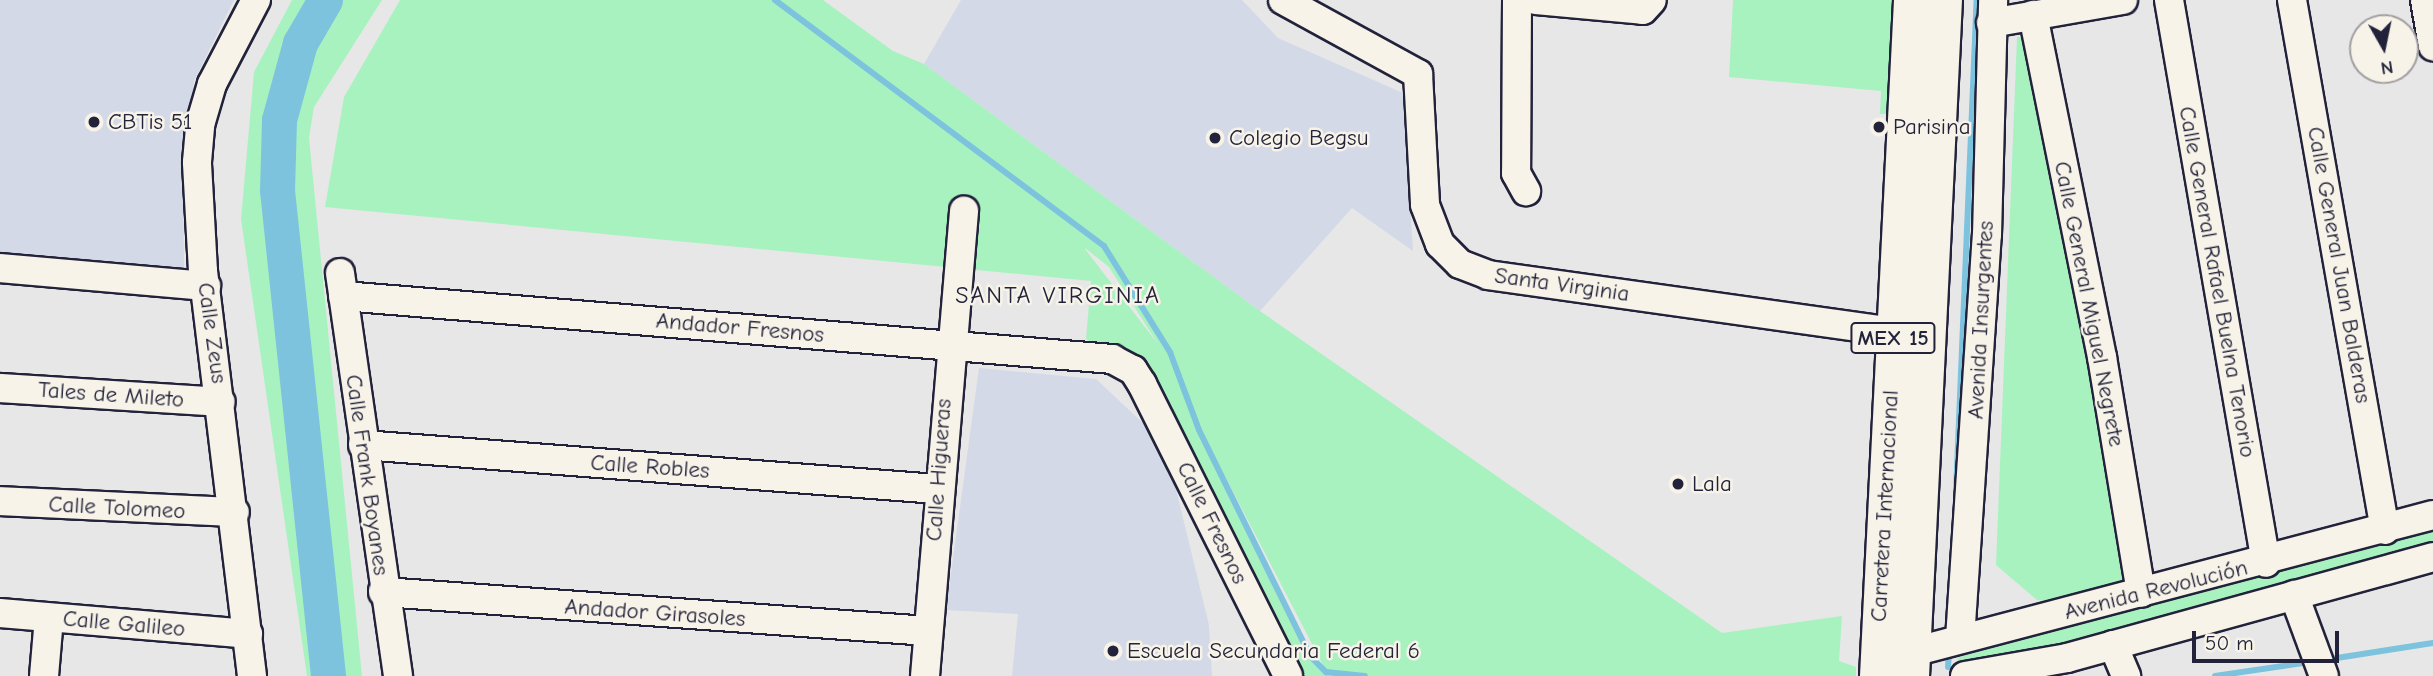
<!DOCTYPE html>
<meta charset="utf-8">
<style>
body{margin:0}
#map{position:relative;width:2433px;height:676px;overflow:hidden;background:#e7e7e8;font-family:"Comic Neue",sans-serif}
div>[style]{position:absolute}
.built>*{inset:0;background:#d4d9e7}
.green>*{inset:0;background:#a8f2c0}
.stream>*{height:6px;margin:-3px;padding:0 3px;transform-origin:3px;border-radius:3px;background:#7dc3de}
.river>*{height:35px;margin:-17.5px;padding:0 17.5px;transform-origin:17.5px;border-radius:17.5px;background:#7dc3de}
.roads{filter:drop-shadow(2px 0 #22223b) drop-shadow(-2px 0 #22223b) drop-shadow(0 2px #22223b) drop-shadow(0 -2px #22223b)}
.minor>*{height:28px;margin:-14px;padding:0 14px;transform-origin:14px;border-radius:14px;background:#f7f3e8}
.major>*{height:35px;margin:-17.5px;padding:0 17.5px;transform-origin:17.5px;border-radius:17.5px;background:#f7f3e8}
.dots>*{width:19px;height:19px;translate:-50% -50%;box-sizing:border-box;border:4px solid #f7f3e8;border-radius:50%}
span{translate:-50% -50%;white-space:nowrap;text-align:center;line-height:1.15;-webkit-text-stroke:5px #f7f3e8;paint-order:stroke}
.shield-label span{padding:2px 5px;background:#f7f3e8;border:2px solid;border-radius:5px;-webkit-text-stroke-width:0}
.shield-label{font-size:21px;color:#22223b;font-weight:700}
.poi-label{font-size:23px;color:#22223b}
.left{translate:0 -50%;text-align:left}
.street-label{font-size:23px;color:#22223b}
.neighbourhood-label{font-size:24px;color:#22223b;letter-spacing:2px}
.north{position:absolute;left:2349px;top:14px;width:70px;height:70px;box-sizing:border-box;background:#f7f3e8;border:2px solid #a29fa3;border-radius:50%;rotate:171deg;font-size:19px;font-weight:700;line-height:28px;text-align:center;color:#22223b}
.north::after{content:'';display:block;margin:auto;width:24px;height:32px;background:#22223b;clip-path:polygon(50% 0,100% 100%,50% 72%,0 100%)}
.scale{position:absolute;left:2192px;top:631px;width:147px;height:32px;box-sizing:border-box;border:4px solid #22223b;border-top:0;padding-left:9px;font-size:21px;line-height:24px;white-space:nowrap;color:#22223b;-webkit-text-stroke:5px #f7f3e8;paint-order:stroke}
</style>
<div id="map">
<div class="built">
<i style="clip-path:polygon(0 0,234px 0,194px 81px,183px 165px,184px 268px,0 254px)"></i>
<i style="clip-path:polygon(961px 0,1242px 0,1278px 38px,1403px 93px,1413px 251px,1352px 208px,1260px 311px,924px 64px)"></i>
<i style="clip-path:polygon(979px 368px,1096px 379px,1146px 426px,1173px 477px,1209px 625px,1212px 676px,1012px 676px,1018px 614px,946px 610px)"></i>
</div>
<div class="green">
<i style="clip-path:polygon(292px 0,382px 0,314px 107px,309px 138px,362px 676px,307px 676px,241px 219px,254px 72px)"></i>
<i style="clip-path:polygon(evenodd,400px 0,823px 0,893px 51px,924px 64px,1260px 311px,1722px 633px,1842px 616px,1839px 661px,1856px 667px,1856px 676px,1288px 676px,1112px 355px,1086px 339px,1091px 281px,325px 207px,344px 97px,400px 0,1085px 248px,1109px 267px,1158px 344px,1085px 249px,1085px 248px,400px 0,1199px 426px,1325px 669px,1324px 670px,1310px 656px,1199px 426px)"></i>
<i style="clip-path:polygon(1733px 0,1912px 0,1903px 114px,1880px 114px,1881px 91px,1729px 77px)"></i>
<i style="clip-path:polygon(2017px 37px,2032px 38px,2132px 583px,2061px 602px,2037px 600px,1996px 565px)"></i>
<i style="clip-path:polygon(2433px 515px,2433px 542px,2076px 650px,1960px 665px,1957px 658px)"></i>
</div>
<div class="stream">
<i style="left:775px;top:0;width:411px;rotate:36.8deg"></i>
<i style="left:1104px;top:246px;width:125px;rotate:58.1deg"></i>
<i style="left:1170px;top:352px;width:83px;rotate:69.6deg"></i>
<i style="left:1199px;top:430px;width:252px;rotate:63.8deg"></i>
<i style="left:1310px;top:656px;width:23px;rotate:45deg"></i>
<i style="left:1326px;top:672px;width:39px;rotate:6deg"></i>
<i style="left:1956px;top:492px;width:492px;rotate:-87.6deg"></i>
<i style="left:2324px;top:660px;width:110px;rotate:-8.9deg"></i>
<i style="left:1948px;top:667px;width:13px;rotate:-86deg"></i>
<i style="left:2215px;top:676px;width:96px;rotate:-8.4deg"></i>
</div>
<div class="river">
<i style="left:325px;top:0;width:50px;rotate:120.2deg"></i>
<i style="left:300px;top:43px;width:80px;rotate:105.3deg"></i>
<i style="left:279px;top:120px;width:70px;rotate:91.6deg"></i>
<i style="left:277px;top:190px;width:489px;rotate:84deg"></i>
</div>
<div class="roads">
<div class="minor">
<i style="left:1283px;top:0;width:154px;rotate:28.7deg"></i>
<i style="left:1418px;top:74px;width:131px;rotate:86.9deg"></i>
<i style="left:1425px;top:205px;width:42px;rotate:69deg"></i>
<i style="left:1440px;top:244px;width:28px;rotate:45deg"></i>
<i style="left:1460px;top:264px;width:30px;rotate:21deg"></i>
<i style="left:1488px;top:275px;width:409px;rotate:8deg"></i>
<i style="left:1517px;top:0;width:173px;rotate:90.3deg"></i>
<i style="left:1516px;top:173px;width:21px;rotate:61deg"></i>
<i style="left:1536px;top:0;width:107px;rotate:5.3deg"></i>
<i style="left:1643px;top:10px;width:13px;rotate:-48deg"></i>
<i style="left:2169px;top:0;width:571px;rotate:80.22deg"></i>
<i style="left:2292px;top:0;width:538px;rotate:80.05deg"></i>
<i style="left:2425px;top:0;width:47px;rotate:80.1deg"></i>
<i style="left:2033px;top:15px;width:349px;rotate:78.6deg"></i>
<i style="left:2102px;top:357px;width:239px;rotate:80.6deg"></i>
<i style="left:1991px;top:23px;width:134px;rotate:-9.9deg"></i>
<i style="left:0;top:268px;width:207px;rotate:5deg"></i>
<i style="left:340px;top:273px;width:407px;rotate:81.8deg"></i>
<i style="left:343px;top:296px;width:772px;rotate:4.68deg"></i>
<i style="left:1112px;top:359px;width:24px;rotate:28deg"></i>
<i style="left:1133px;top:370px;width:17px;rotate:57deg"></i>
<i style="left:1142px;top:384px;width:326px;rotate:63.4deg"></i>
<i style="left:0;top:388px;width:221px;rotate:3.6deg"></i>
<i style="left:363px;top:445px;width:577px;rotate:4.38deg"></i>
<i style="left:0;top:501px;width:235px;rotate:2.7deg"></i>
<i style="left:383px;top:592px;width:546px;rotate:4.09deg"></i>
<i style="left:2294px;top:595px;width:86px;rotate:69.7deg"></i>
<i style="left:0;top:613px;width:249px;rotate:4.8deg"></i>
<i style="left:1960px;top:639px;width:405px;rotate:-86.2deg"></i>
<i style="left:1987px;top:235px;width:235px;rotate:-88.5deg"></i>
<i style="left:2113px;top:645px;width:34px;rotate:67deg"></i>
<i style="left:1894px;top:657px;width:557px;rotate:-14.76deg"></i>
<i style="left:44px;top:676px;width:58px;rotate:-85.1deg"></i>
<i style="left:252px;top:676px;width:408px;rotate:-96.9deg"></i>
<i style="left:203px;top:271px;width:109px;rotate:-93.2deg"></i>
<i style="left:197px;top:162px;width:37px;rotate:-85deg"></i>
<i style="left:200px;top:125px;width:43px;rotate:-73.7deg"></i>
<i style="left:212px;top:84px;width:95px;rotate:-62.4deg"></i>
<i style="left:925px;top:676px;width:467px;rotate:-85.2deg"></i>
<i style="left:1965px;top:676px;width:104px;rotate:-10deg"></i>
<i style="left:2067px;top:658px;width:380px;rotate:-15.4deg"></i>
</div>
<div class="major">
<i style="left:1877px;top:676px;width:677px;rotate:-87.12deg"></i>
<i style="left:1911px;top:676px;width:677px;rotate:-87.21deg"></i>
</div>
</div>
<div class="dots">
<i style="left:94px;top:122px;background:#22223b"></i>
<i style="left:1879px;top:127px;background:#22223b"></i>
<i style="left:1215px;top:138px;background:#22223b"></i>
<i style="left:1678px;top:484px;background:#22223b"></i>
<i style="left:1113px;top:651px;background:#22223b"></i>
</div>
<div class="shield-label">
<span style="left:1893px;top:338px">MEX 15</span>
</div>
<div class="poi-label">
<span class="left" style="left:108px;top:122px">CBTis 51</span>
<span class="left" style="left:1893px;top:127px">Parisina</span>
<span class="left" style="left:1229px;top:138px">Colegio Begsu</span>
<span class="left" style="left:1692px;top:484px">Lala</span>
<span class="left" style="left:1127px;top:651px">Escuela Secundaria Federal 6</span>
</div>
<div class="street-label">
<span style="left:2339px;top:265px;rotate:80deg">Calle General Juan Balderas</span>
<span style="left:2217px;top:282px;rotate:80deg">Calle General Rafael Buelna Tenorio</span>
<span style="left:1562px;top:285px;rotate:8deg">Santa Virginia</span>
<span style="left:2089px;top:304px;rotate:79deg">Calle General Miguel Negrete</span>
<span style="left:1981px;top:320px;rotate:-87deg">Avenida Insurgentes</span>
<span style="left:740px;top:328px;rotate:5deg">Andador Fresnos</span>
<span style="left:212px;top:333px;rotate:82deg">Calle Zeus</span>
<span style="left:111px;top:395px;rotate:4deg">Tales de Mileto</span>
<span style="left:650px;top:467px;rotate:4deg">Calle Robles</span>
<span style="left:939px;top:470px;rotate:-86deg">Calle Higueras</span>
<span style="left:367px;top:475px;rotate:82deg">Calle Frank Boyanes</span>
<span style="left:1885px;top:506px;rotate:-87deg">Carretera Internacional</span>
<span style="left:117px;top:508px;rotate:3deg">Calle Tolomeo</span>
<span style="left:1212px;top:523px;rotate:64deg">Calle Fresnos</span>
<span style="left:2156px;top:590px;rotate:-14deg">Avenida Revolución</span>
<span style="left:655px;top:613px;rotate:4deg">Andador Girasoles</span>
<span style="left:124px;top:624px;rotate:5deg">Calle Galileo</span>
</div>
<div class="neighbourhood-label">
<span style="left:1058px;top:296px">SANTA VIRGINIA</span>
</div>
<div class="north">N</div>
<div class="scale">50 m</div>
</div>
